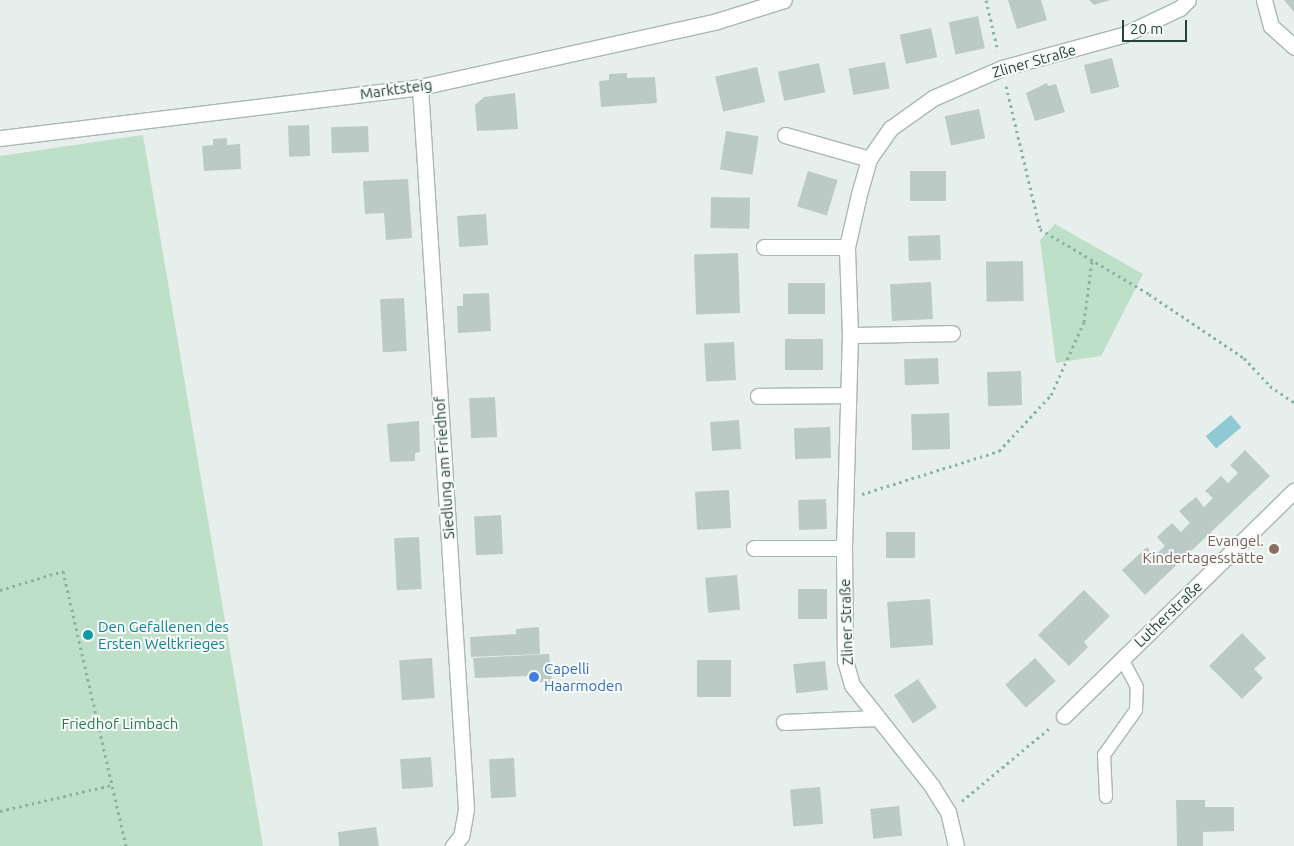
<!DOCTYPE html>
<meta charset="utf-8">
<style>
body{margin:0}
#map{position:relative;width:1294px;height:846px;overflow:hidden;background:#e6efeb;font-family:Ubuntu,sans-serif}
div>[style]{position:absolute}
.green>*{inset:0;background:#bfe0c8}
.water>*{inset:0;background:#8ec9d4;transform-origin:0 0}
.building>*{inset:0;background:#bbcac4;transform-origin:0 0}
.path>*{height:3px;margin-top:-1.5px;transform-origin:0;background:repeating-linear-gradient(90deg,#86b3a5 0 2.5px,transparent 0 6.5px)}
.roads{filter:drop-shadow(1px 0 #a8b8b2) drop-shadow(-1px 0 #a8b8b2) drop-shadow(0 1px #a8b8b2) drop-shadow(0 -1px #a8b8b2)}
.service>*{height:12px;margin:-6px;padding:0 6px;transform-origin:6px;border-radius:6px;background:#fff}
.minor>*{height:15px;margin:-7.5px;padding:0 7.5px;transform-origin:7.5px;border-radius:7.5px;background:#fff}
.dots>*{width:14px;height:14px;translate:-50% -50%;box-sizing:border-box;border:2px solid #f7fbf9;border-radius:50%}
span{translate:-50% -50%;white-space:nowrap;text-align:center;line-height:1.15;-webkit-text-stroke:4px #f7fbf9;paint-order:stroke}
.street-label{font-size:15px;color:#24423a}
.education-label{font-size:15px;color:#785e54}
.right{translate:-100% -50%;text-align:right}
.culture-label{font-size:15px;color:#0d838f}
.left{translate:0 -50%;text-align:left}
.shop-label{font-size:15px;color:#366cbe}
.park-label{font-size:15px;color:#2d7a4b}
.scale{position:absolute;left:1122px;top:20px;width:65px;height:22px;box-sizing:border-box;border:2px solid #24423a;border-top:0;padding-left:6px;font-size:15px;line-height:18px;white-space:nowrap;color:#24423a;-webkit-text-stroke:4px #f7fbf9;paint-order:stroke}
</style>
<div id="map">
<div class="green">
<i style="clip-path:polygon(143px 135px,263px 846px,0 846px,0 156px)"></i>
<i style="clip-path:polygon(1055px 224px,1143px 274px,1101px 356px,1056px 363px,1040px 240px)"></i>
</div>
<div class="water">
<i style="left:1231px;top:415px;width:16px;height:33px;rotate:50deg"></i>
</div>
<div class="building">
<i style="clip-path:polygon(1008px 0,1041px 0,1047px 20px,1017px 29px)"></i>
<i style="clip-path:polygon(1089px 0,1110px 0,1094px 5px)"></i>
<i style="clip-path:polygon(1284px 0,1294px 0,1294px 12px)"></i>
<i style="left:978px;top:16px;width:33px;height:30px;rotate:78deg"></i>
<i style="left:931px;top:28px;width:30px;height:32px;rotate:78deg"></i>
<i style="left:1112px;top:58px;width:30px;height:29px;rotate:76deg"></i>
<i style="left:885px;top:62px;width:27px;height:37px;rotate:80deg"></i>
<i style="left:819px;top:63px;width:30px;height:42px;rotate:78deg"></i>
<i style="left:757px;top:67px;width:36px;height:43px;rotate:77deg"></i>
<i style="clip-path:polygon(627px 73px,627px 78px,655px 77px,657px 103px,601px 107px,599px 81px,609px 80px,609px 74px)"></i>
<i style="clip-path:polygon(1047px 83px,1048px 86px,1056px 84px,1065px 112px,1035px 121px,1026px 93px)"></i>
<i style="clip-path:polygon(515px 93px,518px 129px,477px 131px,475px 105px,484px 97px)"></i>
<i style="left:979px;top:109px;width:30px;height:35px;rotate:78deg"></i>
<i style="left:309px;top:125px;width:31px;height:21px;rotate:88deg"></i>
<i style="left:368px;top:126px;width:26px;height:37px;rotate:88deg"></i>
<i style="left:726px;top:131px;width:33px;height:39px;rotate:9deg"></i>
<i style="clip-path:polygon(227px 138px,227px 145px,240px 144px,241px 169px,204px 171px,202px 146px,213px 145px,213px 139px)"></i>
<i style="left:808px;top:171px;width:31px;height:37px;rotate:17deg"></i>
<i style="left:910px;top:171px;width:36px;height:30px"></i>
<i style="clip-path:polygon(408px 179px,412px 238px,386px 240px,384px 213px,365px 214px,363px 181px)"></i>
<i style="left:711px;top:197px;width:39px;height:31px;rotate:1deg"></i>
<i style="left:486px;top:214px;width:31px;height:29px;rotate:86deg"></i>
<i style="left:940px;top:235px;width:25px;height:32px;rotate:88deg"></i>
<i style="left:738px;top:253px;width:60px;height:44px;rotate:88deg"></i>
<i style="left:1023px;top:261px;width:40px;height:37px;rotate:89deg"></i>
<i style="left:931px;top:282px;width:37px;height:41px;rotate:87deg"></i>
<i style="left:788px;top:283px;width:37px;height:31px"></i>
<i style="clip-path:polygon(489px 293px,491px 331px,458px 333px,457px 306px,463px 306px,463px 294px)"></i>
<i style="left:404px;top:298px;width:53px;height:24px;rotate:87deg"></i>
<i style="left:785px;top:339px;width:38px;height:31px"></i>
<i style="left:734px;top:342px;width:38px;height:30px;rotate:87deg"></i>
<i style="left:938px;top:358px;width:26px;height:34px;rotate:88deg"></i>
<i style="left:1021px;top:371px;width:34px;height:34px;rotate:88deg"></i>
<i style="left:495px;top:397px;width:40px;height:26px;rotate:87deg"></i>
<i style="left:949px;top:413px;width:36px;height:38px;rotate:88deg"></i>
<i style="left:739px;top:420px;width:29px;height:29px;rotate:86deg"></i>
<i style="clip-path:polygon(419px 421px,420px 452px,415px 453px,415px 461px,390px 462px,387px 424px)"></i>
<i style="left:830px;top:427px;width:31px;height:36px;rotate:88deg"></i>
<i style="clip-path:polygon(1245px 450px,1270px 476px,1145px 595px,1122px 570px,1147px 547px,1154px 556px,1165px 546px,1157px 537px,1172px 523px,1181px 532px,1190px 523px,1179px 511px,1196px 497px,1204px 507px,1213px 498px,1205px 491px,1221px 476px,1228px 483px,1238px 473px,1230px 465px)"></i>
<i style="left:729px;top:490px;width:38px;height:34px;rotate:87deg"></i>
<i style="left:826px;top:499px;width:30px;height:28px;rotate:88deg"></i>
<i style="left:501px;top:515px;width:39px;height:27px;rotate:87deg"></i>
<i style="left:886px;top:532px;width:29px;height:26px"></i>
<i style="left:419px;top:537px;width:52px;height:25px;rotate:87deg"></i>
<i style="left:737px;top:575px;width:35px;height:32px;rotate:85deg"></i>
<i style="left:798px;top:589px;width:29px;height:30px"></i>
<i style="clip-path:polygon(1084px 590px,1110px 616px,1084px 642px,1088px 647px,1069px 666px,1038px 635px)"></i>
<i style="left:930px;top:599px;width:46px;height:43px;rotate:86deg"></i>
<i style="clip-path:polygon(539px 627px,540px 654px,471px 657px,470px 637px,516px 634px,516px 629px)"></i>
<i style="clip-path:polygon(1242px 633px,1266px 658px,1254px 669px,1263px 678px,1242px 699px,1209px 666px)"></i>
<i style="clip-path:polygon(549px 654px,552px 682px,529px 682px,528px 676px,475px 678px,473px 658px)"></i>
<i style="left:432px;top:658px;width:40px;height:33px;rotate:86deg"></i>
<i style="left:1035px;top:658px;width:31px;height:40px;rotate:48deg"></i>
<i style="left:697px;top:660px;width:34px;height:37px"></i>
<i style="left:825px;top:661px;width:29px;height:32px;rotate:84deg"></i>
<i style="left:918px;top:679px;width:34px;height:29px;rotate:56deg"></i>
<i style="left:431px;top:757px;width:30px;height:31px;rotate:86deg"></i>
<i style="left:514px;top:758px;width:39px;height:25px;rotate:87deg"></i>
<i style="left:820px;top:787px;width:37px;height:30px;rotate:85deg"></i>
<i style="clip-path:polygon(1176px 800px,1205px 800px,1205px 807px,1234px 807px,1234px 831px,1203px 832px,1203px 846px,1177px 846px)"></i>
<i style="left:899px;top:806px;width:30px;height:29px;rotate:84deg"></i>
<i style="clip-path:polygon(376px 827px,379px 846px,339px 846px,338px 832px)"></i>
</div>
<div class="path">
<i style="left:986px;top:0;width:52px;rotate:76.8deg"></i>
<i style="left:1006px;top:86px;width:147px;rotate:76.6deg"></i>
<i style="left:1040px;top:229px;width:127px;rotate:30.8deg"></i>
<i style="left:1149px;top:294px;width:115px;rotate:34deg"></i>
<i style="left:1244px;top:358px;width:38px;rotate:47deg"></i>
<i style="left:1270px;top:386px;width:29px;rotate:34deg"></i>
<i style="left:862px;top:494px;width:144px;rotate:-17.4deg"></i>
<i style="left:999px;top:451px;width:76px;rotate:-47.1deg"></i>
<i style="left:1051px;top:395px;width:80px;rotate:-65.7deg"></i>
<i style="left:1084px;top:322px;width:63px;rotate:-82.6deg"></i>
<i style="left:0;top:590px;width:66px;rotate:-16.8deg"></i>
<i style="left:63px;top:571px;width:282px;rotate:77.1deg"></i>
<i style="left:962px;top:801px;width:117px;rotate:-39.8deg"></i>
<i style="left:0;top:811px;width:115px;rotate:-13.1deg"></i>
</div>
<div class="roads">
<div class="service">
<i style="left:1106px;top:797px;width:42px;rotate:-92.7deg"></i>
<i style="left:1104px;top:755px;width:55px;rotate:-54.6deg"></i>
<i style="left:1136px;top:710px;width:23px;rotate:-88deg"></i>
<i style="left:1137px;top:687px;width:32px;rotate:-118deg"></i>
</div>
<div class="minor">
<i style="left:1264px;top:0;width:27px;rotate:75deg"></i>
<i style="left:1271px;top:26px;width:31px;rotate:42deg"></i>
<i style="left:420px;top:87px;width:723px;rotate:86.35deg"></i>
<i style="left:466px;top:809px;width:27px;rotate:100deg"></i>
<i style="left:461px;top:836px;width:13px;rotate:129deg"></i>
<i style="left:785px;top:135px;width:87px;rotate:15.9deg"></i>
<i style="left:0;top:138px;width:423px;rotate:-6.9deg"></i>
<i style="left:420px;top:87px;width:304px;rotate:-12.5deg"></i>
<i style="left:717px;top:21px;width:70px;rotate:-17.4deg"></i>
<i style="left:764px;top:247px;width:83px"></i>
<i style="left:850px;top:335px;width:102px;rotate:-1.1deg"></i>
<i style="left:758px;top:396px;width:90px;rotate:-0.6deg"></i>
<i style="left:754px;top:548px;width:90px"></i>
<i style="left:1064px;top:716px;width:322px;rotate:-44.4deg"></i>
<i style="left:784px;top:722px;width:92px;rotate:-2.5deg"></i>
<i style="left:956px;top:846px;width:35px;rotate:-103deg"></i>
<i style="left:948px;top:812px;width:31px;rotate:-122deg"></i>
<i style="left:932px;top:786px;width:129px;rotate:-128.4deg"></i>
<i style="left:852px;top:685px;width:25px;rotate:-106deg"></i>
<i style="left:845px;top:661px;width:113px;rotate:-90.5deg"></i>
<i style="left:844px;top:548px;width:213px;rotate:-88.4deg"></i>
<i style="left:850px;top:335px;width:88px;rotate:-92deg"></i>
<i style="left:847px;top:247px;width:54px;rotate:-77.2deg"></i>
<i style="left:859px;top:194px;width:36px;rotate:-74deg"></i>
<i style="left:869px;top:159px;width:38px;rotate:-55deg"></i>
<i style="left:891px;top:128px;width:52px;rotate:-35.5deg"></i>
<i style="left:933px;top:98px;width:75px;rotate:-23.5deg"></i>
<i style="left:1002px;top:68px;width:125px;rotate:-15.3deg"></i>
<i style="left:1123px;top:35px;width:63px;rotate:-25.3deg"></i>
<i style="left:1180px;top:8px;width:11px;rotate:-45deg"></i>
</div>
</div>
<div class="dots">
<i style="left:1274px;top:549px;background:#8d6e63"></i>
<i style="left:88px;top:635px;background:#0f9aa8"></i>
<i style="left:534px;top:677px;background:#3f7fe0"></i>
</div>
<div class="street-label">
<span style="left:1034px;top:61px;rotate:-16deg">Zliner Straße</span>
<span style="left:396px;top:89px;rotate:-8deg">Marktsteig</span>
<span style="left:444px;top:468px;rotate:-94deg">Siedlung am Friedhof</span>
<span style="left:1168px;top:614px;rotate:-44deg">Lutherstraße</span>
<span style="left:846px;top:622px;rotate:-92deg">Zliner Straße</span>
</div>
<div class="education-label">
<span class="right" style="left:1264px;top:549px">Evangel.<br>Kindertagesstätte</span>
</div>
<div class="culture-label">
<span class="left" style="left:98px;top:635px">Den Gefallenen des<br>Ersten Weltkrieges</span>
</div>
<div class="shop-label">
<span class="left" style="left:544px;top:677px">Capelli<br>Haarmoden</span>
</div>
<div class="park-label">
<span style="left:120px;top:724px">Friedhof Limbach</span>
</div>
<div class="scale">20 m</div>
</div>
